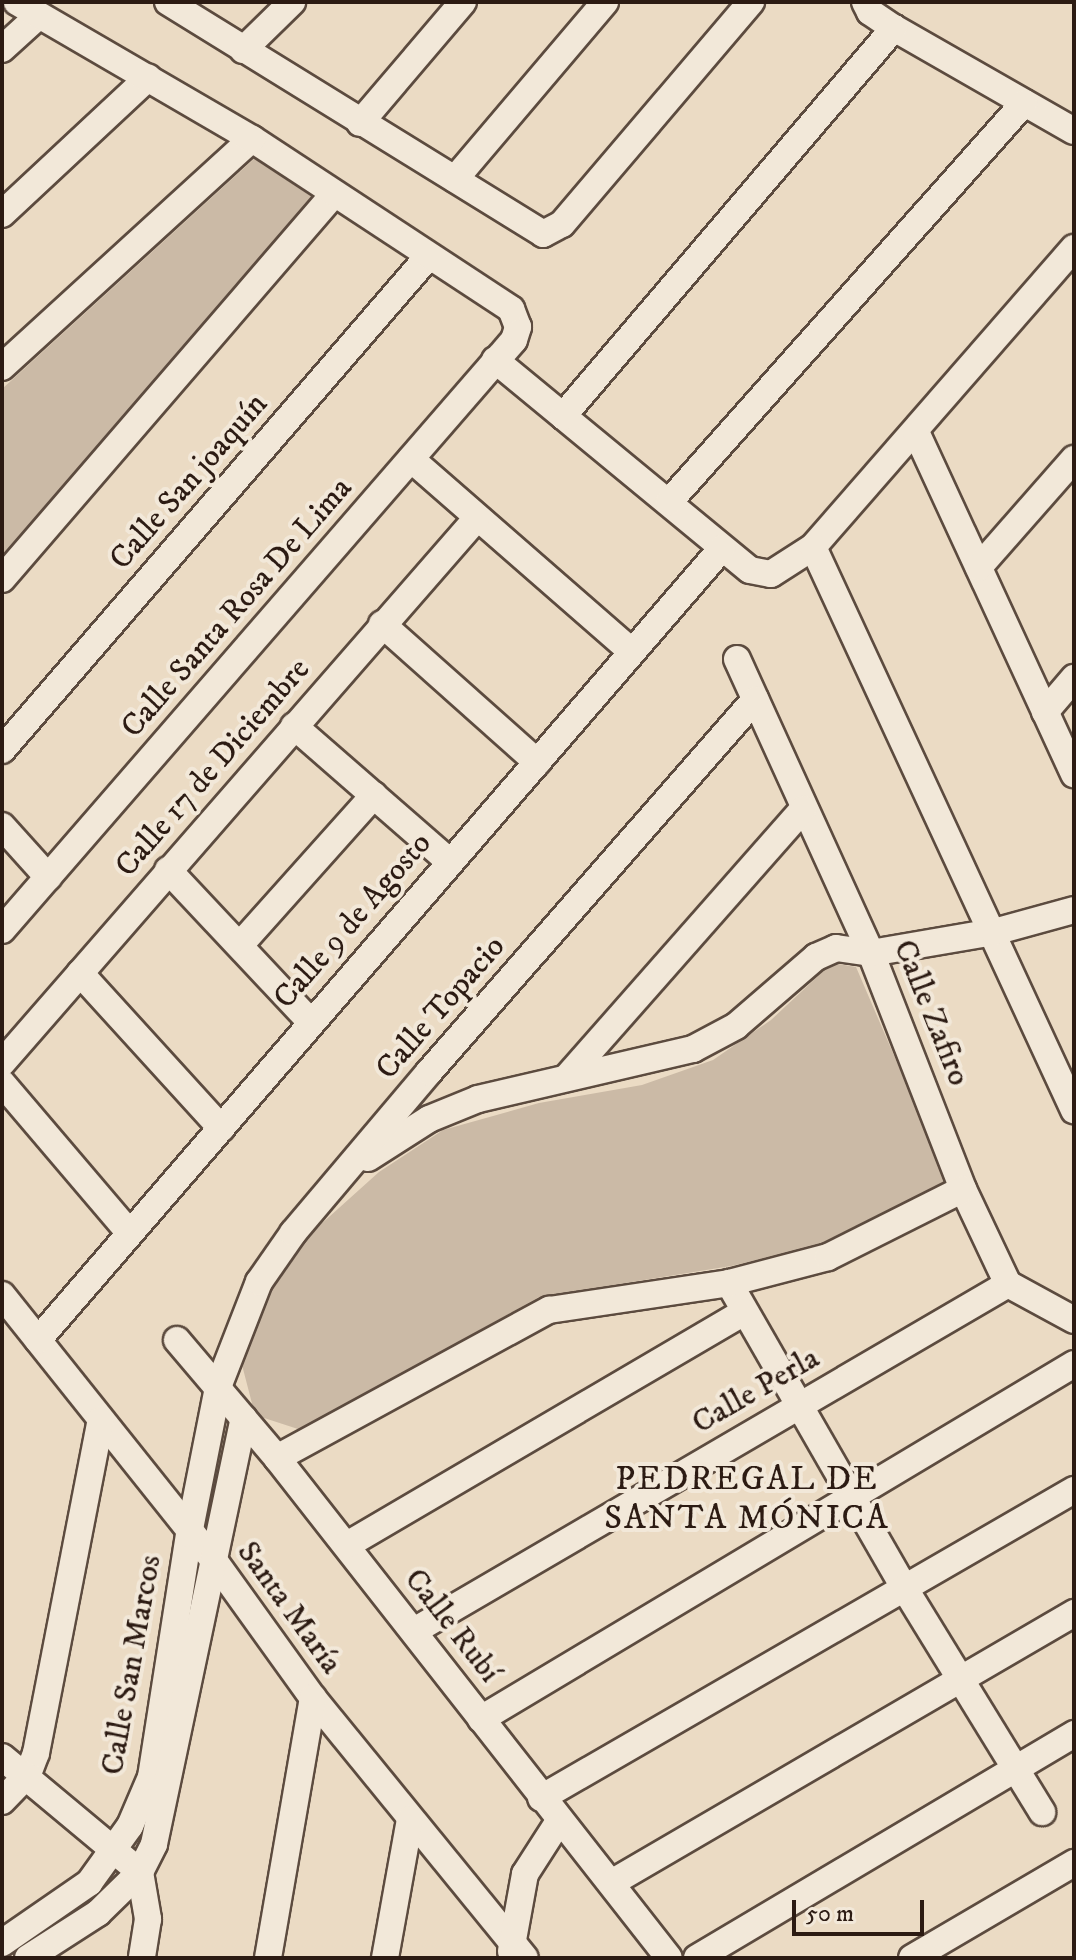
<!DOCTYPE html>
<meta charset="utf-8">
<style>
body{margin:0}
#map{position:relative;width:1076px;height:1960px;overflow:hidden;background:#ebdbc4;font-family:"IM FELL DW Pica",serif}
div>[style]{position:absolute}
.green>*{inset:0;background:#cbbaa6}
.roads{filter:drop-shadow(2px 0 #5c4b3f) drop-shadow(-2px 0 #5c4b3f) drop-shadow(0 2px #5c4b3f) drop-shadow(0 -2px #5c4b3f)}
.minor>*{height:26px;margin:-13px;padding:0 13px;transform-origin:13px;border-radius:13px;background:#f2e8d9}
span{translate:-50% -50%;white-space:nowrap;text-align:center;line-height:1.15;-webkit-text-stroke:8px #f2e8d9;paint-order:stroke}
.street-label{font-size:32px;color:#2c1b13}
.neighbourhood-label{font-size:34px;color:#2c1b13;letter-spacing:2px}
.frame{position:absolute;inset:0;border:4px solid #2c1b13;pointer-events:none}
.scale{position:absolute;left:792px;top:1900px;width:132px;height:36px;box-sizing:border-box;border:4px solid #2c1b13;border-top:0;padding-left:10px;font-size:24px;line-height:28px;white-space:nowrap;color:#2c1b13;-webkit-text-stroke:6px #f2e8d9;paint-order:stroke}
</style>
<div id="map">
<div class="green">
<i style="clip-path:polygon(255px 158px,315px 199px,2px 563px,2px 389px)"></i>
<i style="clip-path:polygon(832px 963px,856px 967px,948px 1181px,836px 1241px,731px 1266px,539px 1297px,301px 1430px,255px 1415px,242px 1365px,252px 1321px,290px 1252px,379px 1172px,443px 1130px,539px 1103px,642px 1085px,713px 1060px,771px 1020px)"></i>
</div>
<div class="roads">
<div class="minor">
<i style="left:168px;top:2px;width:441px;rotate:31.7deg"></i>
<i style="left:543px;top:234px;width:21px;rotate:-28deg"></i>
<i style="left:562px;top:224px;width:292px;rotate:-49.6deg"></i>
<i style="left:865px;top:2px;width:11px;rotate:63deg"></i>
<i style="left:870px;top:12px;width:29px;rotate:34deg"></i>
<i style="left:894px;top:28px;width:207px;rotate:29.8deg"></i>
<i style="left:2px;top:49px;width:47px;rotate:-42.4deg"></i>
<i style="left:243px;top:50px;width:69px;rotate:-44.4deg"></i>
<i style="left:360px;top:123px;width:159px;rotate:-49.6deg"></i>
<i style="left:455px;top:179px;width:232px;rotate:-49.7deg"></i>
<i style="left:2px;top:214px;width:200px;rotate:-43deg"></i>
<i style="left:495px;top:360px;width:330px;rotate:39.5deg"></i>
<i style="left:750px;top:570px;width:21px;rotate:11deg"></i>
<i style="left:771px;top:574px;width:50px;rotate:-32.7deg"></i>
<i style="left:813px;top:547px;width:397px;rotate:-48.9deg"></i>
<i style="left:2px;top:367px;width:338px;rotate:-42.4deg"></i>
<i style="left:563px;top:416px;width:510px;rotate:-49.53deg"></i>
<i style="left:916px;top:432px;width:377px;rotate:65.2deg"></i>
<i style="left:411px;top:459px;width:293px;rotate:41.1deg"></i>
<i style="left:669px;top:502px;width:534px;rotate:-48.34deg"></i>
<i style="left:813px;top:547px;width:621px;rotate:65.13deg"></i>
<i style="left:979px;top:567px;width:144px;rotate:-48.7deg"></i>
<i style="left:2px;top:579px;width:507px;rotate:-49.24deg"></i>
<i style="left:382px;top:624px;width:208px;rotate:41.7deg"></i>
<i style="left:737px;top:659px;width:323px;rotate:65.5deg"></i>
<i style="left:871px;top:953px;width:253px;rotate:68.7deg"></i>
<i style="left:963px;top:1189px;width:105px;rotate:64.7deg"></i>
<i style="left:1008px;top:1284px;width:75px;rotate:28.6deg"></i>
<i style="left:1045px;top:712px;width:45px;rotate:-49.5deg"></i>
<i style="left:294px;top:726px;width:207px;rotate:41.1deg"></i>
<i style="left:2px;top:750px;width:650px;rotate:-49.18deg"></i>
<i style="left:2px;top:826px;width:69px;rotate:48deg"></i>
<i style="left:168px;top:870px;width:207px;rotate:46.8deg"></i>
<i style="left:2px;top:930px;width:781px;rotate:-49.05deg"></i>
<i style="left:514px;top:340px;width:14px;rotate:-73deg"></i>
<i style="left:518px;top:327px;width:19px;rotate:-111deg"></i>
<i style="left:511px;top:309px;width:310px;rotate:-146.7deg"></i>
<i style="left:252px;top:139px;width:272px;rotate:-149.8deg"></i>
<i style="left:240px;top:945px;width:201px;rotate:-48.2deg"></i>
<i style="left:80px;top:973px;width:210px;rotate:47.7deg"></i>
<i style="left:2px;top:1063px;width:722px;rotate:-48.93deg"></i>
<i style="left:567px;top:1077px;width:357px;rotate:-48.6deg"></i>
<i style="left:2px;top:1083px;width:194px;rotate:49.6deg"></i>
<i style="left:368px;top:1158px;width:72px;rotate:-32.6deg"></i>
<i style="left:429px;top:1119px;width:53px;rotate:-22.2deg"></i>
<i style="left:478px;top:1099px;width:221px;rotate:-13.1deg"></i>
<i style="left:693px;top:1049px;width:49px;rotate:-28.1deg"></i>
<i style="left:736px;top:1026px;width:106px;rotate:-40.8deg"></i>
<i style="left:816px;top:957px;width:22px;rotate:-24deg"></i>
<i style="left:836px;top:948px;width:35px;rotate:8deg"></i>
<i style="left:871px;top:953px;width:125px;rotate:-9.7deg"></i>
<i style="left:994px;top:932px;width:83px;rotate:-15.4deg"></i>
<i style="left:729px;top:1283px;width:353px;rotate:60.1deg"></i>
<i style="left:905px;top:1589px;width:262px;rotate:58.4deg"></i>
<i style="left:2px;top:1295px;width:338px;rotate:51.4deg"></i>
<i style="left:213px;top:1559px;width:171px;rotate:54.3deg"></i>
<i style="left:313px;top:1698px;width:335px;rotate:50.8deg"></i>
<i style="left:38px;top:1340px;width:1046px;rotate:-49.18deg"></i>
<i style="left:177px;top:1340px;width:155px;rotate:49.7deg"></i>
<i style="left:277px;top:1458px;width:635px;rotate:51.9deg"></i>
<i style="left:277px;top:1458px;width:310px;rotate:-28.6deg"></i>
<i style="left:549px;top:1310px;width:182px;rotate:-8.5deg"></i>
<i style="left:729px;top:1283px;width:102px;rotate:-14.7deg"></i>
<i style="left:828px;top:1257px;width:151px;rotate:-26.7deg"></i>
<i style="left:347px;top:1545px;width:460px;rotate:-30.4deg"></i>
<i style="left:414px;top:1631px;width:688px;rotate:-30.29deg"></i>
<i style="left:481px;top:1719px;width:691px;rotate:-30.91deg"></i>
<i style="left:2px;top:1757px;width:180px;rotate:39.8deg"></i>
<i style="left:140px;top:1872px;width:48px;rotate:80.3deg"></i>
<i style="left:148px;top:1919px;width:39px;rotate:99deg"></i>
<i style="left:541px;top:1798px;width:616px;rotate:-30.02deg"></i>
<i style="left:2px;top:1801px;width:37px;rotate:-46deg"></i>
<i style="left:28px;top:1774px;width:22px;rotate:-69deg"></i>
<i style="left:36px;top:1753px;width:339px;rotate:-79deg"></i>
<i style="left:613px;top:1882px;width:534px;rotate:-30.26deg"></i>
<i style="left:2px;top:1943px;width:106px;rotate:-34.6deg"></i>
<i style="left:89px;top:1883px;width:70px;rotate:-54.3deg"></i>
<i style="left:130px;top:1826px;width:53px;rotate:-66.8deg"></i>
<i style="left:151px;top:1777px;width:246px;rotate:-81.1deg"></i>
<i style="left:189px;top:1534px;width:150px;rotate:-78.8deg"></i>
<i style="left:218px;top:1387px;width:113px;rotate:-68.7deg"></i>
<i style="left:259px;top:1282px;width:60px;rotate:-55.2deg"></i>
<i style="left:293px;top:1233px;width:211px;rotate:-49.8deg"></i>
<i style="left:429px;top:1072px;width:495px;rotate:-48.8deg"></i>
<i style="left:511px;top:1951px;width:78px;rotate:-79.7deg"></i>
<i style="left:525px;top:1874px;width:63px;rotate:-57.3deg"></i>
<i style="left:28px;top:1958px;width:83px;rotate:-32.7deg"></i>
<i style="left:98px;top:1913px;width:59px;rotate:-44.3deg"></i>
<i style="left:140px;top:1872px;width:31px;rotate:-63deg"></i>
<i style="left:154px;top:1844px;width:435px;rotate:-78.1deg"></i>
<i style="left:268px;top:1958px;width:264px;rotate:-80.2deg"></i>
<i style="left:385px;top:1958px;width:141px;rotate:-79.8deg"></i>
<i style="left:697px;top:1958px;width:439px;rotate:-30.7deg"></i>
<i style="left:912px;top:1958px;width:188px;rotate:-30.4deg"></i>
</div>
</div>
<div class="street-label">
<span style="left:189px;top:482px;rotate:-49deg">Calle San joaquín</span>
<span style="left:237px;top:608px;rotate:-49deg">Calle Santa Rosa De Lima</span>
<span style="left:213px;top:768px;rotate:-49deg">Calle 17 de Diciembre</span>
<span style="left:353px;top:921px;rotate:-49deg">Calle 9 de Agosto</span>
<span style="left:441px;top:1008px;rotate:-49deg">Calle Topacio</span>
<span style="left:931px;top:1013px;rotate:68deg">Calle Zafiro</span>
<span style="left:756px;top:1391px;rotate:-30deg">Calle Perla</span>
<span style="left:289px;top:1608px;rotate:54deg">Santa María</span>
<span style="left:452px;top:1626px;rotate:52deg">Calle Rubí</span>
<span style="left:132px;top:1665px;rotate:-80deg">Calle San Marcos</span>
</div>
<div class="neighbourhood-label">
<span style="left:747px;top:1499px">PEDREGAL DE<br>SANTA MÓNICA</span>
</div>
<div class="frame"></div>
<div class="scale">50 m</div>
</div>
